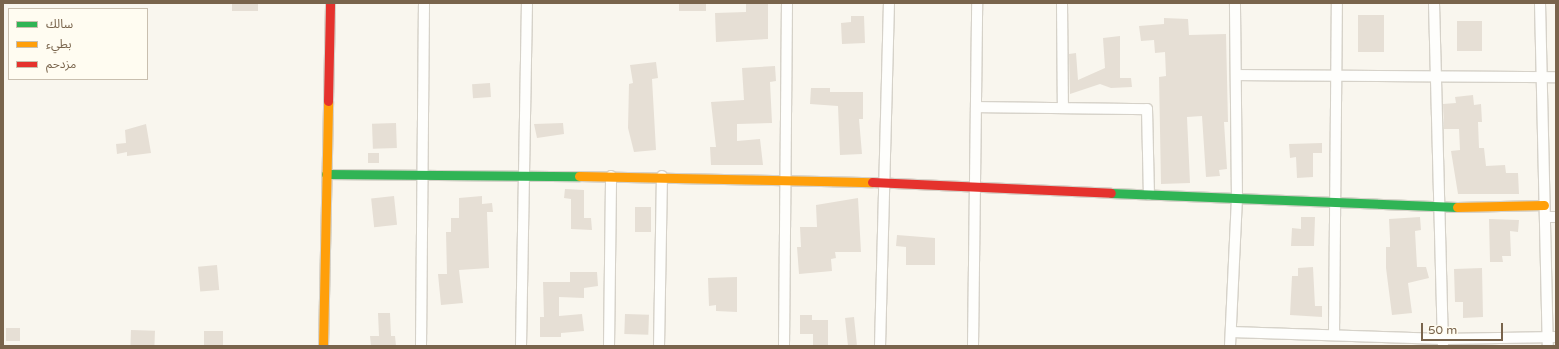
<!DOCTYPE html>
<meta charset="utf-8">
<style>
body{margin:0}
#map{position:relative;width:1559px;height:349px;overflow:hidden;background:#f9f6ee;font-family:"Varela Round","Noto Sans Arabic",sans-serif}
div>[style]{position:absolute}
.building>*{inset:0;background:#e6dfd5;transform-origin:0 0}
.roads{filter:drop-shadow(1px 0 #d6d2c9) drop-shadow(-1px 0 #d6d2c9) drop-shadow(0 1px #d6d2c9) drop-shadow(0 -1px #d6d2c9)}
.street>*{height:10px;margin:-5px;padding:0 5px;transform-origin:5px;border-radius:5px;background:#fefefc}
.fast>*{height:9px;margin:-4.5px;padding:0 4.5px;transform-origin:4.5px;border-radius:4.5px;background:#30b455}
.slow>*{height:9px;margin:-4.5px;padding:0 4.5px;transform-origin:4.5px;border-radius:4.5px;background:#ff9f0a}
.jam>*{height:9px;margin:-4.5px;padding:0 4.5px;transform-origin:4.5px;border-radius:4.5px;background:#e5322d}
span{translate:-50% -50%;white-space:nowrap;text-align:center;line-height:1.15;-webkit-text-stroke:3.5px #fffcf1;paint-order:stroke}
.frame{position:absolute;inset:0;border:4px solid #79644c;pointer-events:none}
.legend{position:absolute;left:8px;top:8px;width:140px;height:72px;box-sizing:border-box;background:#fffcf1;border:1px solid #c9bfaf;margin:0;padding:5px 7px;list-style:none;font-size:12px;color:#79644c}
.legend li{display:flex;align-items:center;gap:8px;height:20px}
.legend b{width:20px;border:1px solid #c9bfaf}
.scale{position:absolute;left:1421px;top:323px;width:82px;height:18px;box-sizing:border-box;border:2px solid #79644c;border-top:0;padding-left:5px;font-size:12px;line-height:14px;white-space:nowrap;color:#79644c;-webkit-text-stroke:3px #fffcf1;paint-order:stroke}
</style>
<div id="map">
<div class="building">
<i style="left:232px;top:3px;width:26px;height:8px"></i>
<i style="left:679px;top:3px;width:27px;height:8px"></i>
<i style="clip-path:polygon(746px 3px,768px 3px,768px 39px,716px 42px,715px 13px,746px 12px)"></i>
<i style="left:1358px;top:15px;width:26px;height:37px"></i>
<i style="clip-path:polygon(851px 16px,864px 16px,865px 43px,842px 44px,841px 23px,851px 22px)"></i>
<i style="clip-path:polygon(1164px 18px,1188px 19px,1189px 35px,1226px 34px,1228px 122px,1224px 122px,1227px 169px,1219px 170px,1220px 176px,1206px 177px,1202px 116px,1187px 117px,1190px 183px,1161px 184px,1159px 77px,1166px 76px,1165px 52px,1155px 53px,1154px 40px,1141px 41px,1139px 26px,1164px 24px)"></i>
<i style="left:1457px;top:21px;width:25px;height:30px"></i>
<i style="clip-path:polygon(1120px 36px,1120px 78px,1131px 78px,1132px 87px,1111px 88px,1100px 84px,1070px 94px,1069px 54px,1076px 53px,1078px 80px,1105px 68px,1103px 38px)"></i>
<i style="clip-path:polygon(656px 62px,658px 78px,652px 79px,656px 150px,634px 152px,628px 128px,629px 84px,633px 83px,630px 65px)"></i>
<i style="clip-path:polygon(775px 66px,776px 81px,770px 82px,772px 123px,737px 124px,737px 141px,760px 139px,763px 165px,711px 165px,710px 147px,716px 147px,711px 102px,744px 100px,742px 68px)"></i>
<i style="left:490px;top:83px;width:14px;height:18px;rotate:86deg"></i>
<i style="clip-path:polygon(811px 88px,830px 88px,830px 92px,863px 92px,863px 119px,859px 119px,862px 154px,840px 155px,838px 106px,810px 104px)"></i>
<i style="clip-path:polygon(1473px 95px,1474px 105px,1481px 104px,1482px 122px,1478px 122px,1479px 148px,1484px 148px,1486px 166px,1505px 165px,1506px 173px,1518px 173px,1519px 194px,1458px 194px,1451px 151px,1460px 150px,1459px 129px,1444px 129px,1443px 104px,1456px 103px,1455px 97px)"></i>
<i style="left:396px;top:123px;width:25px;height:24px;rotate:88deg"></i>
<i style="clip-path:polygon(563px 123px,564px 134px,537px 138px,534px 124px)"></i>
<i style="clip-path:polygon(146px 124px,151px 153px,127px 156px,127px 152px,117px 154px,116px 144px,126px 143px,125px 130px)"></i>
<i style="clip-path:polygon(1322px 143px,1322px 153px,1313px 153px,1313px 177px,1297px 178px,1296px 157px,1290px 158px,1289px 144px)"></i>
<i style="left:368px;top:153px;width:11px;height:10px"></i>
<i style="clip-path:polygon(565px 189px,584px 190px,584px 218px,591px 218px,592px 230px,571px 229px,571px 199px,564px 198px)"></i>
<i style="left:394px;top:196px;width:29px;height:23px;rotate:84deg"></i>
<i style="clip-path:polygon(482px 196px,482px 204px,492px 203px,493px 212px,487px 212px,489px 268px,459px 270px,463px 303px,441px 305px,438px 274px,447px 274px,446px 232px,451px 232px,451px 218px,459px 218px,459px 198px)"></i>
<i style="clip-path:polygon(858px 198px,861px 252px,835px 252px,836px 258px,831px 259px,832px 271px,799px 274px,797px 247px,801px 247px,800px 227px,817px 227px,816px 205px)"></i>
<i style="left:635px;top:207px;width:16px;height:25px"></i>
<i style="clip-path:polygon(1301px 217px,1315px 217px,1314px 246px,1291px 246px,1292px 228px,1301px 229px)"></i>
<i style="clip-path:polygon(1420px 217px,1421px 230px,1415px 231px,1417px 267px,1426px 267px,1429px 278px,1408px 283px,1412px 313px,1392px 315px,1386px 268px,1386px 247px,1390px 247px,1390px 239px,1389px 219px)"></i>
<i style="clip-path:polygon(1489px 219px,1519px 220px,1518px 232px,1510px 231px,1511px 256px,1502px 256px,1503px 262px,1490px 262px)"></i>
<i style="clip-path:polygon(897px 235px,935px 238px,935px 265px,906px 265px,906px 247px,896px 246px)"></i>
<i style="left:217px;top:265px;width:25px;height:19px;rotate:85deg"></i>
<i style="clip-path:polygon(1313px 267px,1315px 306px,1322px 306px,1322px 317px,1290px 315px,1292px 276px,1298px 276px,1298px 268px)"></i>
<i style="clip-path:polygon(1482px 268px,1483px 317px,1463px 318px,1463px 302px,1455px 302px,1454px 269px)"></i>
<i style="clip-path:polygon(570px 272px,597px 272px,598px 286px,584px 288px,584px 298px,559px 297px,559px 316px,582px 314px,584px 331px,561px 333px,561px 337px,540px 337px,540px 317px,544px 317px,543px 282px,570px 282px)"></i>
<i style="clip-path:polygon(737px 277px,737px 312px,716px 311px,716px 305px,709px 306px,708px 278px)"></i>
<i style="clip-path:polygon(378px 313px,390px 313px,391px 336px,395px 336px,396px 346px,371px 346px,370px 336px,379px 336px)"></i>
<i style="left:625px;top:314px;width:24px;height:20px;rotate:2deg"></i>
<i style="clip-path:polygon(800px 315px,812px 315px,812px 320px,828px 320px,828px 346px,813px 346px,813px 334px,800px 334px)"></i>
<i style="left:854px;top:317px;width:28px;height:9px;rotate:84deg"></i>
<i style="left:6px;top:328px;width:14px;height:13px"></i>
<i style="left:131px;top:330px;width:24px;height:16px;rotate:2deg"></i>
<i style="left:204px;top:331px;width:19px;height:15px"></i>
</div>
<div class="roads">
<div class="street">
<i style="left:1062px;top:3px;width:105px;rotate:89.5deg"></i>
<i style="left:1434px;top:3px;width:343px;rotate:88.5deg"></i>
<i style="left:1540px;top:3px;width:343px;rotate:88.7deg"></i>
<i style="left:1236px;top:75px;width:320px;rotate:0.4deg"></i>
<i style="left:976px;top:107px;width:171px;rotate:0.7deg"></i>
<i style="left:1147px;top:109px;width:86px;rotate:88.7deg"></i>
<i style="left:1545px;top:217px;width:11px"></i>
<i style="left:1231px;top:332px;width:212px;rotate:1.9deg"></i>
<i style="left:1443px;top:339px;width:113px;rotate:-1deg"></i>
<i style="left:1334px;top:335px;width:332px;rotate:-89.5deg"></i>
<i style="left:421px;top:346px;width:343px;rotate:-89.5deg"></i>
<i style="left:521px;top:346px;width:343px;rotate:-89deg"></i>
<i style="left:609px;top:346px;width:170px;rotate:-89.3deg"></i>
<i style="left:659px;top:346px;width:170px;rotate:-89deg"></i>
<i style="left:784px;top:346px;width:343px;rotate:-89.5deg"></i>
<i style="left:880px;top:346px;width:343px;rotate:-88.5deg"></i>
<i style="left:973px;top:346px;width:343px;rotate:-89.3deg"></i>
<i style="left:1230px;top:346px;width:147px;rotate:-87.3deg"></i>
<i style="left:1237px;top:199px;width:196px;rotate:-90.6deg"></i>
</div>
<div class="fast">
<i style="left:326px;top:174px;width:253px;rotate:0.5deg"></i>
<i style="left:1111px;top:193px;width:346px;rotate:2.3deg"></i>
</div>
<div class="slow">
<i style="left:579px;top:176px;width:293px;rotate:1.2deg"></i>
<i style="left:1457px;top:207px;width:87px;rotate:-1.3deg"></i>
<i style="left:323px;top:346px;width:245px;rotate:-88.8deg"></i>
</div>
<div class="jam">
<i style="left:328px;top:101px;width:98px;rotate:-88.8deg"></i>
<i style="left:872px;top:182px;width:239px;rotate:2.6deg"></i>
</div>
</div>
<div class="frame"></div>
<ul class="legend">
<li><b style="height:5px;background:#30b455"></b>سالك</li>
<li><b style="height:5px;background:#ff9f0a"></b>بطيء</li>
<li><b style="height:5px;background:#e5322d"></b>مزدحم</li>
</ul>
<div class="scale">50 m</div>
</div>
